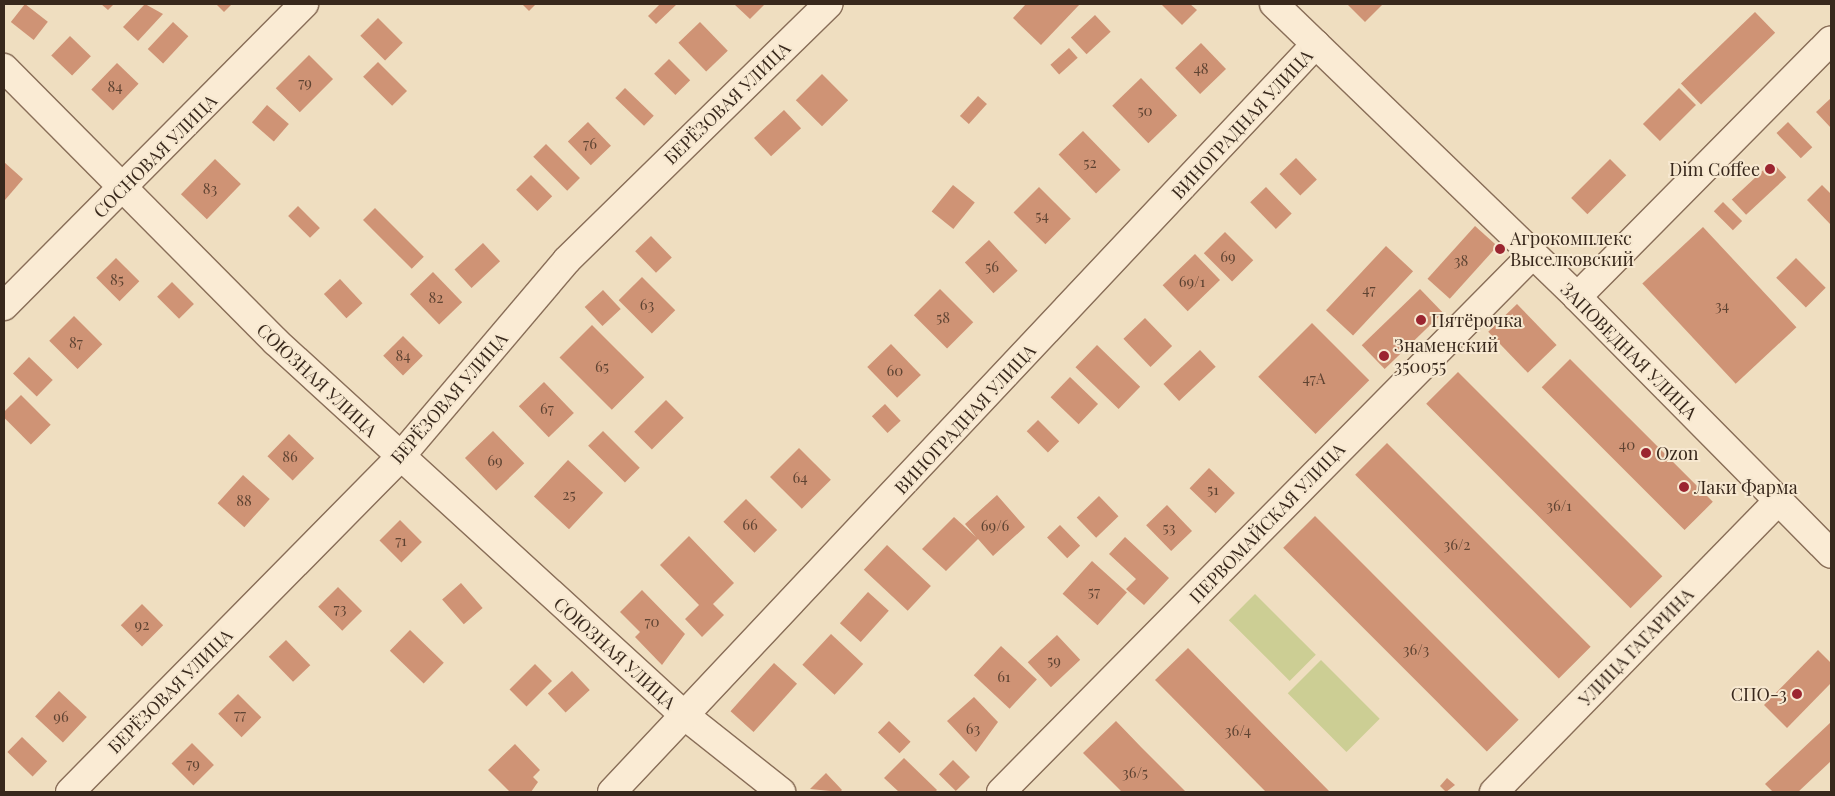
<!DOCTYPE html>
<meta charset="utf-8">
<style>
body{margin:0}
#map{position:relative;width:1835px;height:796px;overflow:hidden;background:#efdec0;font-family:"Playfair Display",serif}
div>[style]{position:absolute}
.green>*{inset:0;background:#ccce94;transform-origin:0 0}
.building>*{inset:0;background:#cf9375;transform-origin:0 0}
.roads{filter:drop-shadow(1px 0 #896e58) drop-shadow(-1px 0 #896e58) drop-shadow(0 1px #896e58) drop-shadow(0 -1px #896e58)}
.minor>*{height:28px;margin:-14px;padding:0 14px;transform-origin:14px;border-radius:14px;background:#faebd4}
.dots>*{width:14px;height:14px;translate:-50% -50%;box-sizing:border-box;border:2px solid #f7e8d0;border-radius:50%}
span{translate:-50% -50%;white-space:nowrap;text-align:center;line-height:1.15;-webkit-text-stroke:4px #f7e8d0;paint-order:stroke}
.number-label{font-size:15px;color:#5e4332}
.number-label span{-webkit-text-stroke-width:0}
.street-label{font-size:18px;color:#38281c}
.poi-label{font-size:18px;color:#38281c}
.right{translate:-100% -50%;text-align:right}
.left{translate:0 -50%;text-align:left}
.frame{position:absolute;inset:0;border:5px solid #38281c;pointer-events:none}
</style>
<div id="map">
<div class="green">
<i style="left:1255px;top:594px;width:86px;height:37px;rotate:45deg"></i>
<i style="left:1321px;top:660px;width:83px;height:47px;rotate:45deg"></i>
</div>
<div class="building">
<i style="left:25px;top:4px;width:29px;height:23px;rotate:38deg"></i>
<i style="clip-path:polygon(101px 4px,114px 4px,108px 10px)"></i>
<i style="clip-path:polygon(145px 4px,163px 14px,138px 41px,123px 27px)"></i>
<i style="clip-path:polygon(216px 4px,232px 4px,224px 12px)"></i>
<i style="clip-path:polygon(522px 4px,536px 4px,529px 11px)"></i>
<i style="clip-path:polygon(660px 4px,677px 4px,656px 24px,648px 16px)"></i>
<i style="clip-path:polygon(734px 4px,765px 4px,750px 19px)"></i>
<i style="clip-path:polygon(1026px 4px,1080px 4px,1041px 45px,1013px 18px)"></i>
<i style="clip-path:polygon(1161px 4px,1190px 4px,1197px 10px,1182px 25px)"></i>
<i style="clip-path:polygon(1347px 4px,1383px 4px,1365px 22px)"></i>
<i style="left:1755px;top:12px;width:29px;height:103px;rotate:46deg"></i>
<i style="left:1095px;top:15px;width:23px;height:33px;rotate:47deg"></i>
<i style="left:378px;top:18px;width:35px;height:25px;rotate:45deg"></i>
<i style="left:173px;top:22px;width:21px;height:37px;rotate:43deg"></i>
<i style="left:700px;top:22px;width:40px;height:30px;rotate:46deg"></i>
<i style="left:70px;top:36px;width:29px;height:27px;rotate:44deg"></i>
<i style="left:1201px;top:43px;width:36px;height:36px;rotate:46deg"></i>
<i style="left:1069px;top:48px;width:13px;height:25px;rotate:48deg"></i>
<i style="left:309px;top:55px;width:34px;height:47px;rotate:45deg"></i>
<i style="left:669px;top:59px;width:30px;height:21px;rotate:45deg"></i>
<i style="left:378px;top:62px;width:41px;height:21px;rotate:45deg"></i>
<i style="left:117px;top:63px;width:30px;height:37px;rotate:44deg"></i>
<i style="left:822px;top:74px;width:37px;height:37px;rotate:45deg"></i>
<i style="left:1141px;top:78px;width:52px;height:40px;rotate:46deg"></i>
<i style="left:625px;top:88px;width:40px;height:14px;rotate:44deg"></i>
<i style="left:1679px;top:88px;width:24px;height:51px;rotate:45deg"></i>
<i style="left:978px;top:96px;width:12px;height:27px;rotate:42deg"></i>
<i style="clip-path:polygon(1831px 98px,1831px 128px,1816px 112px)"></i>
<i style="left:267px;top:105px;width:29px;height:23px;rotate:41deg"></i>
<i style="left:784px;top:110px;width:25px;height:41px;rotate:47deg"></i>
<i style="left:588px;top:122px;width:33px;height:28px;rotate:46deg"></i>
<i style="left:1788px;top:122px;width:35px;height:16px;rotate:46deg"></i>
<i style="left:1083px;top:131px;width:54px;height:34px;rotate:46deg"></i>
<i style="left:546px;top:144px;width:48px;height:18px;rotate:45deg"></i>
<i style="left:1296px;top:158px;width:30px;height:23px;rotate:46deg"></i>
<i style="left:215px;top:159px;width:36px;height:49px;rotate:44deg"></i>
<i style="left:1610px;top:159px;width:23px;height:55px;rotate:45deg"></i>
<i style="clip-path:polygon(4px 162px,23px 179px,5px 200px,4px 199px)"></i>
<i style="left:1772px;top:162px;width:21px;height:55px;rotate:47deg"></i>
<i style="left:531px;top:175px;width:30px;height:21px;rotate:45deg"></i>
<i style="left:953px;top:185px;width:28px;height:34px;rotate:39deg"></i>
<i style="clip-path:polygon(1822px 185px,1831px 194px,1831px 225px,1807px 200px)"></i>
<i style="left:1039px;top:187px;width:45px;height:36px;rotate:45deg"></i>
<i style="left:1266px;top:187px;width:37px;height:22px;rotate:46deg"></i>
<i style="left:1723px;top:202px;width:27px;height:13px;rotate:45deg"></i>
<i style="left:298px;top:206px;width:31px;height:14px;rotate:45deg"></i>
<i style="left:375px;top:208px;width:69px;height:17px;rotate:45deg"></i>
<i style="left:1475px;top:226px;width:30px;height:71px;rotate:42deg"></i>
<i style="left:1703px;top:227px;width:137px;height:83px;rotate:47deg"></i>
<i style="left:1225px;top:232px;width:40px;height:30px;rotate:45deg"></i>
<i style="left:651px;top:236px;width:30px;height:22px;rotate:46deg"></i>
<i style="left:989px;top:240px;width:42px;height:33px;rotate:47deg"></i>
<i style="left:483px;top:243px;width:25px;height:39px;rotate:47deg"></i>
<i style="left:1386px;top:246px;width:37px;height:88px;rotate:43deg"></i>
<i style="left:1195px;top:254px;width:36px;height:45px;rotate:46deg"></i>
<i style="left:116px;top:258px;width:33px;height:28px;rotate:45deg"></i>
<i style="left:1796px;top:258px;width:42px;height:28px;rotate:45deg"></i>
<i style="left:433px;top:272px;width:42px;height:32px;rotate:46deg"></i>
<i style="left:642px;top:277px;width:47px;height:33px;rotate:45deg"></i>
<i style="left:340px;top:279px;width:33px;height:22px;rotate:47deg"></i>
<i style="left:172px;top:282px;width:31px;height:21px;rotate:45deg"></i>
<i style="left:940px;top:289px;width:47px;height:37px;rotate:45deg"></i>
<i style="left:1420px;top:289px;width:33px;height:81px;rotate:46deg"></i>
<i style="left:603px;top:290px;width:26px;height:25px;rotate:47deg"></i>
<i style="left:1517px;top:304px;width:57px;height:40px;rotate:46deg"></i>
<i style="left:74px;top:316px;width:40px;height:35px;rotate:45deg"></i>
<i style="left:1145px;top:318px;width:39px;height:30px;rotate:46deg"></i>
<i style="left:1312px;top:323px;width:81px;height:76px;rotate:45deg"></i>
<i style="left:592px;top:325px;width:74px;height:46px;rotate:45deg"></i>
<i style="left:403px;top:336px;width:28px;height:28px;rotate:45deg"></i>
<i style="left:891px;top:344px;width:43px;height:33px;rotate:46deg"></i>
<i style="left:1097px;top:345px;width:60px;height:31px;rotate:44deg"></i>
<i style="left:1200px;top:350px;width:23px;height:50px;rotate:47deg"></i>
<i style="left:29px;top:357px;width:33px;height:23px;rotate:44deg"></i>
<i style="left:1570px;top:359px;width:202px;height:40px;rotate:45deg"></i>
<i style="left:1458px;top:372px;width:289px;height:45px;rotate:45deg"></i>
<i style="left:1070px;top:377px;width:39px;height:28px;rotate:44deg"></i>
<i style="left:544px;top:382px;width:43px;height:35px;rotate:46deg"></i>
<i style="left:21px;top:395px;width:42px;height:28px;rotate:45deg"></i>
<i style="left:666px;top:400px;width:25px;height:45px;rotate:45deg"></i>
<i style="left:885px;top:404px;width:23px;height:18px;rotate:47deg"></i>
<i style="left:1038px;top:420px;width:30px;height:16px;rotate:45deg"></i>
<i style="left:493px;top:431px;width:45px;height:39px;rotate:46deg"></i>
<i style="left:603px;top:431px;width:52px;height:21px;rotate:45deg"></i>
<i style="left:289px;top:434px;width:35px;height:31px;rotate:44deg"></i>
<i style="left:1387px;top:443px;width:288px;height:45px;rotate:45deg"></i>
<i style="left:799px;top:448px;width:45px;height:41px;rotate:45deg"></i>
<i style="left:568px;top:460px;width:48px;height:50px;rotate:43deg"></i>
<i style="left:1209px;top:468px;width:36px;height:28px;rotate:44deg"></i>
<i style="left:243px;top:475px;width:36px;height:38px;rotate:42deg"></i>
<i style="clip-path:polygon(997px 495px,1025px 527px,993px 556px,978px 539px,946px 571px,922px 549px,954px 517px,976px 537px,965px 524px)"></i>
<i style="left:1099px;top:496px;width:28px;height:31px;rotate:46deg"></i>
<i style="left:746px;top:499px;width:44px;height:32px;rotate:45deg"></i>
<i style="left:1167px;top:505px;width:36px;height:29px;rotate:46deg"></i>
<i style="left:1315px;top:516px;width:288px;height:45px;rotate:45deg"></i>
<i style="left:400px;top:520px;width:31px;height:29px;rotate:45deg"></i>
<i style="left:1060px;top:525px;width:29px;height:18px;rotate:46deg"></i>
<i style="clip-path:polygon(689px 536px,734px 583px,713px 604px,724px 615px,702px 637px,685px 619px,699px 605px,660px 565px)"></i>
<i style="clip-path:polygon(1125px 537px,1169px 578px,1144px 605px,1126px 589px,1136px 579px,1109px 554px)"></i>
<i style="left:887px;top:545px;width:60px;height:34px;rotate:43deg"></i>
<i style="left:1092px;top:561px;width:47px;height:44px;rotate:42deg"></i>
<i style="left:461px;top:583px;width:33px;height:25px;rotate:49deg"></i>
<i style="left:338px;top:587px;width:34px;height:28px;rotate:45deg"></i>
<i style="clip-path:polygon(642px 590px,685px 634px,662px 665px,635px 637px,640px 632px,620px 612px)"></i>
<i style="left:868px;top:592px;width:28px;height:42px;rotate:42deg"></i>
<i style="left:142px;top:604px;width:30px;height:30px;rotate:45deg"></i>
<i style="left:410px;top:630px;width:47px;height:29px;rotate:44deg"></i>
<i style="left:831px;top:634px;width:44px;height:42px;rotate:43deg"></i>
<i style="left:1057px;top:635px;width:34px;height:40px;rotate:47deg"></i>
<i style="left:286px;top:640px;width:35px;height:24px;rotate:46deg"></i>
<i style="left:1001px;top:646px;width:49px;height:40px;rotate:43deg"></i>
<i style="clip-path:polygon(1188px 648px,1330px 792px,1266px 792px,1155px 680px)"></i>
<i style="clip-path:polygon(1818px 650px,1831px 663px,1831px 683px,1787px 728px,1764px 705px)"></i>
<i style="left:774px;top:663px;width:31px;height:65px;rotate:42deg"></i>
<i style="left:535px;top:664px;width:24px;height:36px;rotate:45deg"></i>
<i style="left:572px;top:671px;width:26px;height:33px;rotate:47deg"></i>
<i style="left:59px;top:691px;width:38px;height:35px;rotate:43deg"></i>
<i style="left:238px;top:694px;width:33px;height:28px;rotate:45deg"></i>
<i style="clip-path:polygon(974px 697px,998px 722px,976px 752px,947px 721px)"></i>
<i style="left:889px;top:721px;width:30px;height:16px;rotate:44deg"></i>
<i style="clip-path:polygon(1116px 721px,1141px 747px,1186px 792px,1122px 792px,1083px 753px)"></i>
<i style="clip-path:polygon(1831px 722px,1831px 761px,1798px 792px,1773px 792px,1765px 784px)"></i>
<i style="left:22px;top:737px;width:35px;height:21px;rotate:44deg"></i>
<i style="left:192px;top:743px;width:31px;height:29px;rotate:45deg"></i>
<i style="clip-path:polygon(515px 744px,540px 770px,533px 777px,538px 782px,531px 792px,510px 792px,488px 770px)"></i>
<i style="clip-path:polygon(904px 758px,937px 790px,935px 792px,899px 792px,884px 778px)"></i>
<i style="left:953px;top:760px;width:24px;height:20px;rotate:45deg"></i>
<i style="clip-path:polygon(826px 773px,842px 790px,840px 792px,810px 789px)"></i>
<i style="clip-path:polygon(1447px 778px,1455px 785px,1446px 792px,1440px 786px)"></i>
</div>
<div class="roads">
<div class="minor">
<i style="left:1274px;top:4px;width:421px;rotate:44deg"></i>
<i style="left:1577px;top:297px;width:361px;rotate:45.3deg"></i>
<i style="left:4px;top:68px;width:385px;rotate:45.2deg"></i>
<i style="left:275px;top:341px;width:554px;rotate:42.44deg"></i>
<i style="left:684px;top:715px;width:124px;rotate:38.4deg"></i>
<i style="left:1577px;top:297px;width:361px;rotate:-45.3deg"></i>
<i style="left:4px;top:306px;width:426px;rotate:-45.2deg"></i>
<i style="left:70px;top:792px;width:470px;rotate:-45.4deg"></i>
<i style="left:400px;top:457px;width:258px;rotate:-49.7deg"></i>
<i style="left:567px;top:260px;width:366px;rotate:-44.4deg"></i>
<i style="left:612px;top:792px;width:1027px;rotate:-46.74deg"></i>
<i style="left:1001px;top:792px;width:757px;rotate:-45.32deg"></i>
<i style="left:1494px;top:792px;width:407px;rotate:-45.7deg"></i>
</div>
</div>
<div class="dots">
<i style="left:1770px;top:169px;background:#9b2530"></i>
<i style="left:1500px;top:249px;background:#9b2530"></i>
<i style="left:1421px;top:320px;background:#9b2530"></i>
<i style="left:1384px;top:356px;background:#9b2530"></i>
<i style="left:1646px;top:453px;background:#9b2530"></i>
<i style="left:1684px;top:487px;background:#9b2530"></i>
<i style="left:1797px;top:694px;background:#9b2530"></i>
</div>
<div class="number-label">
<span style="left:1201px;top:69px">48</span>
<span style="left:305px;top:83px">79</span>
<span style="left:115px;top:87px">84</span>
<span style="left:1145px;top:111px">50</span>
<span style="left:590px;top:144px">76</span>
<span style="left:1090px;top:163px">52</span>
<span style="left:210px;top:189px">83</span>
<span style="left:1042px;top:216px">54</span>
<span style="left:1228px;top:257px">69</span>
<span style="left:1461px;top:261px">38</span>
<span style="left:992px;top:267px">56</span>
<span style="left:117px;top:280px">85</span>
<span style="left:1192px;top:282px">69/1</span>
<span style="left:1369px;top:290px">47</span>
<span style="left:436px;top:298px">82</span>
<span style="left:647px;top:305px">63</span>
<span style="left:1722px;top:306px">34</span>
<span style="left:943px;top:318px">58</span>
<span style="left:76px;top:343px">87</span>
<span style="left:403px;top:356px">84</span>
<span style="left:602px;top:367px">65</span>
<span style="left:895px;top:371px">60</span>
<span style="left:1314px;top:379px">47А</span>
<span style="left:547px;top:409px">67</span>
<span style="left:1627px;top:445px">40</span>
<span style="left:290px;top:457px">86</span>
<span style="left:495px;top:461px">69</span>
<span style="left:800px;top:478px">64</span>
<span style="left:1213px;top:490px">51</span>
<span style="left:569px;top:495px">25</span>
<span style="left:244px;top:501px">88</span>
<span style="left:1559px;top:506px">36/1</span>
<span style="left:750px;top:525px">66</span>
<span style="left:995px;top:526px">69/6</span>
<span style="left:1169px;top:528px">53</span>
<span style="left:401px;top:541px">71</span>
<span style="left:1457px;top:545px">36/2</span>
<span style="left:1094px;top:592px">57</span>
<span style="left:340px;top:609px">73</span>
<span style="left:652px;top:622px">70</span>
<span style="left:142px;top:625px">92</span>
<span style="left:1416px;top:650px">36/3</span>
<span style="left:1054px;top:661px">59</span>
<span style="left:1004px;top:677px">61</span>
<span style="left:240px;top:715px">77</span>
<span style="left:61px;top:717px">96</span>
<span style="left:973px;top:729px">63</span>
<span style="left:1238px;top:731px">36/4</span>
<span style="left:193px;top:764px">79</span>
<span style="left:1135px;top:773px">36/5</span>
</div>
<div class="street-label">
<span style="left:727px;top:103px;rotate:-44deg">БЕРЁЗОВАЯ УЛИЦА</span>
<span style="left:1242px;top:124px;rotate:-47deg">ВИНОГРАДНАЯ УЛИЦА</span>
<span style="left:155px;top:156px;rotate:-45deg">СОСНОВАЯ УЛИЦА</span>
<span style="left:1629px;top:351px;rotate:45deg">ЗАПОВЕДНАЯ УЛИЦА</span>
<span style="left:317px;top:380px;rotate:43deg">СОЮЗНАЯ УЛИЦА</span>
<span style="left:449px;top:398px;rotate:-49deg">БЕРЁЗОВАЯ УЛИЦА</span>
<span style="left:965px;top:419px;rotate:-47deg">ВИНОГРАДНАЯ УЛИЦА</span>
<span style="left:1267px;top:523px;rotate:-46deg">ПЕРВОМАЙСКАЯ УЛИЦА</span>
<span style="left:1636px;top:647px;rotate:-46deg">УЛИЦА ГАГАРИНА</span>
<span style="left:615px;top:653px;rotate:42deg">СОЮЗНАЯ УЛИЦА</span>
<span style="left:170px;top:691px;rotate:-45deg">БЕРЁЗОВАЯ УЛИЦА</span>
</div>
<div class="poi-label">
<span class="right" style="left:1760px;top:169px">Dim Coffee</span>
<span class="left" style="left:1510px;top:249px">Агрокомплекс<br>Выселковский</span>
<span class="left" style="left:1431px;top:320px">Пятёрочка</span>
<span class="left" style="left:1394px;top:356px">Знаменский<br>350055</span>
<span class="left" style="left:1656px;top:453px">Ozon</span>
<span class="left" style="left:1694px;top:487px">Лаки Фарма</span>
<span class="right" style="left:1787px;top:694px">СПО-3</span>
</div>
<div class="frame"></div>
</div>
